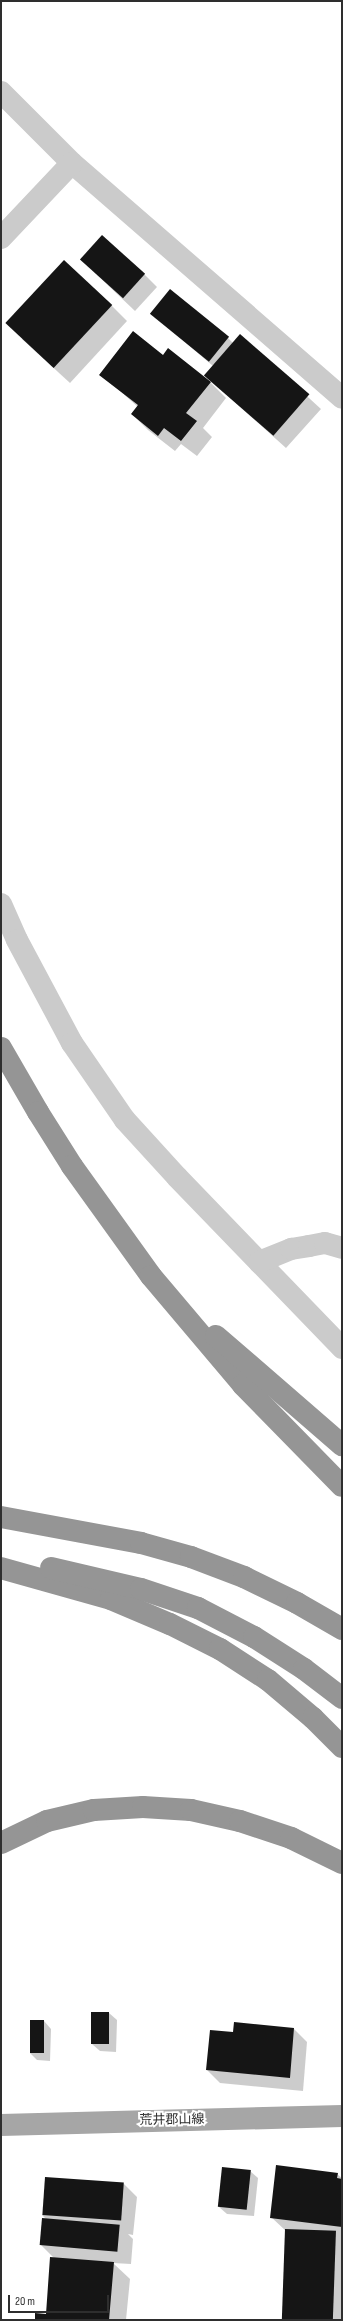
<!DOCTYPE html>
<meta charset="utf-8">
<style>
body{margin:0}
#map{position:relative;width:343px;height:2321px;overflow:hidden;background:#fff;font-family:"Sofia Sans Condensed","Noto Sans JP",sans-serif}
div>[style]{position:absolute}
.shadow>*{inset:0;background:#0003}
.building>*{inset:0;background:#151515;transform-origin:0 0}
.minor>*{height:22px;margin:-11px;padding:0 11px;transform-origin:11px;border-radius:11px;background:#cbcbcb}
.major>*{height:22px;margin:-11px;padding:0 11px;transform-origin:11px;border-radius:11px;background:#a6a6a6}
.highway>*{height:22px;margin:-11px;padding:0 11px;transform-origin:11px;border-radius:11px;background:#959595}
span{translate:-50% -50%;white-space:nowrap;text-align:center;line-height:1.15;-webkit-text-stroke:4px #fff;paint-order:stroke}
.street-label{font-size:13px;color:#2e2e2e}
.frame{position:absolute;inset:0;border:2px solid #2e2e2e;pointer-events:none}
.scale{position:absolute;left:8px;top:2295px;width:101px;height:18px;box-sizing:border-box;border:2px solid #2e2e2e;border-top:0;padding-left:5px;font-size:12px;line-height:14px;white-space:nowrap;color:#2e2e2e;-webkit-text-stroke:3px #fff;paint-order:stroke}
</style>
<div id="map">
<div class="shadow">
<i style="clip-path:polygon(94px 272px,144px 274px,157px 287px,135px 311px)"></i>
<i style="clip-path:polygon(111px 305px,127px 321px,70px 383px,22px 339px)"></i>
<i style="clip-path:polygon(152px 314px,228px 338px,233px 343px,240px 335px,321px 409px,286px 448px,219px 388px,213px 366px)"></i>
<i style="clip-path:polygon(163px 356px,210px 382px,226px 398px,203px 428px,212px 437px,197px 456px,181px 444px,175px 451px,148px 430px,132px 414px,138px 407px,101px 374px)"></i>
<i style="clip-path:polygon(92px 2013px,109px 2013px,117px 2020px,116px 2052px,100px 2051px,92px 2044px)"></i>
<i style="clip-path:polygon(44px 2021px,51px 2029px,50px 2061px,37px 2060px,30px 2053px)"></i>
<i style="clip-path:polygon(294px 2029px,307px 2042px,303px 2091px,220px 2083px,207px 2070px)"></i>
<i style="clip-path:polygon(250px 2171px,258px 2178px,254px 2216px,227px 2214px,219px 2207px)"></i>
<i style="clip-path:polygon(337px 2174px,342px 2178px,342px 2320px,285px 2320px,286px 2231px,271px 2217px)"></i>
<i style="clip-path:polygon(124px 2184px,137px 2197px,133px 2235px,128px 2234px,133px 2239px,131px 2264px,113px 2263px,130px 2279px,126px 2320px,36px 2320px,47px 2315px,54px 2258px,41px 2245px,47px 2220px,42px 2215px)"></i>
</div>
<div class="building">
<i style="left:102px;top:235px;width:58px;height:33px;rotate:42deg"></i>
<i style="left:64px;top:260px;width:66px;height:86px;rotate:43deg"></i>
<i style="left:170px;top:289px;width:76px;height:32px;rotate:39deg"></i>
<i style="clip-path:polygon(133px 331px,163px 355px,168px 348px,211px 382px,186px 413px,197px 421px,181px 441px,164px 428px,158px 436px,131px 414px,138px 405px,99px 375px)"></i>
<i style="left:240px;top:334px;width:92px;height:55px;rotate:41deg"></i>
<i style="left:91px;top:2012px;width:18px;height:32px"></i>
<i style="left:30px;top:2020px;width:14px;height:33px"></i>
<i style="clip-path:polygon(234px 2022px,294px 2028px,290px 2078px,206px 2070px,210px 2030px,233px 2032px)"></i>
<i style="clip-path:polygon(276px 2165px,338px 2173px,337px 2178px,342px 2179px,342px 2227px,270px 2218px)"></i>
<i style="left:222px;top:2167px;width:29px;height:40px;rotate:6deg"></i>
<i style="left:45px;top:2177px;width:79px;height:38px;rotate:4deg"></i>
<i style="left:42px;top:2218px;width:78px;height:27px;rotate:5deg"></i>
<i style="left:285px;top:2229px;width:51px;height:91px;rotate:2deg"></i>
<i style="clip-path:polygon(50px 2257px,114px 2262px,109px 2320px,35px 2320px,35px 2313px,46px 2314px)"></i>
</div>
<div class="minor">
<i style="left:1px;top:92px;width:100px;rotate:45deg"></i>
<i style="left:72px;top:163px;width:358px;rotate:41deg"></i>
<i style="left:1px;top:238px;width:103px;rotate:-46.6deg"></i>
<i style="left:1px;top:904px;width:39px;rotate:66deg"></i>
<i style="left:17px;top:940px;width:117px;rotate:61.9deg"></i>
<i style="left:72px;top:1043px;width:93px;rotate:55.5deg"></i>
<i style="left:125px;top:1120px;width:77px;rotate:47.6deg"></i>
<i style="left:177px;top:1177px;width:238px;rotate:46deg"></i>
<i style="left:259px;top:1262px;width:35px;rotate:-22deg"></i>
<i style="left:291px;top:1249px;width:18px;rotate:-9deg"></i>
<i style="left:309px;top:1246px;width:16px;rotate:-11deg"></i>
<i style="left:325px;top:1243px;width:18px;rotate:16deg"></i>
</div>
<div class="major">
<i style="left:1px;top:2125px;width:341px;rotate:-1.5deg"></i>
</div>
<div class="highway">
<i style="left:1px;top:1048px;width:74px;rotate:60deg"></i>
<i style="left:38px;top:1112px;width:64px;rotate:57.8deg"></i>
<i style="left:72px;top:1166px;width:135px;rotate:54.3deg"></i>
<i style="left:151px;top:1276px;width:143px;rotate:49.8deg"></i>
<i style="left:243px;top:1385px;width:141px;rotate:45.6deg"></i>
<i style="left:216px;top:1336px;width:167px;rotate:40.9deg"></i>
<i style="left:1px;top:1517px;width:142px;rotate:10.5deg"></i>
<i style="left:141px;top:1543px;width:52px;rotate:15.6deg"></i>
<i style="left:191px;top:1557px;width:57px;rotate:20.7deg"></i>
<i style="left:244px;top:1577px;width:59px;rotate:26.1deg"></i>
<i style="left:297px;top:1603px;width:52px;rotate:30deg"></i>
<i style="left:1px;top:1568px;width:114px;rotate:15.7deg"></i>
<i style="left:111px;top:1599px;width:64px;rotate:23deg"></i>
<i style="left:170px;top:1624px;width:56px;rotate:26.6deg"></i>
<i style="left:220px;top:1649px;width:57px;rotate:32.9deg"></i>
<i style="left:268px;top:1680px;width:59px;rotate:40.2deg"></i>
<i style="left:313px;top:1718px;width:41px;rotate:45deg"></i>
<i style="left:51px;top:1568px;width:92px;rotate:13.1deg"></i>
<i style="left:141px;top:1589px;width:60px;rotate:18.4deg"></i>
<i style="left:198px;top:1608px;width:63px;rotate:27.4deg"></i>
<i style="left:254px;top:1637px;width:59px;rotate:32.6deg"></i>
<i style="left:304px;top:1669px;width:48px;rotate:37.3deg"></i>
<i style="left:1px;top:1843px;width:51px;rotate:-25.6deg"></i>
<i style="left:47px;top:1821px;width:48px;rotate:-13.2deg"></i>
<i style="left:94px;top:1810px;width:49px;rotate:-3.5deg"></i>
<i style="left:143px;top:1807px;width:48px;rotate:3.6deg"></i>
<i style="left:191px;top:1810px;width:50px;rotate:12.7deg"></i>
<i style="left:240px;top:1821px;width:54px;rotate:18.4deg"></i>
<i style="left:291px;top:1838px;width:57px;rotate:26.1deg"></i>
</div>
<div class="street-label">
<span style="left:172px;top:2120px;rotate:-1deg">荒井郡山線</span>
</div>
<div class="frame"></div>
<div class="scale">20 m</div>
</div>
